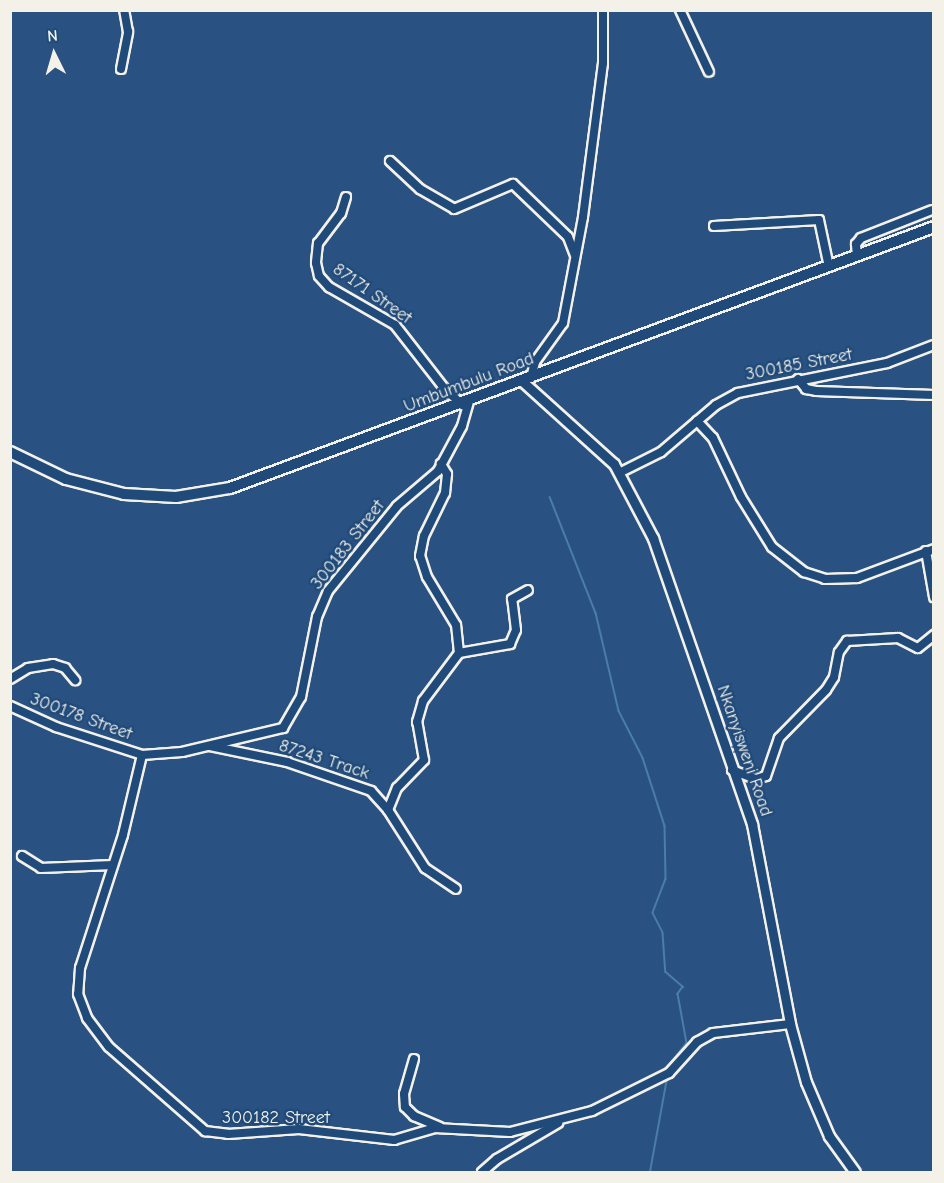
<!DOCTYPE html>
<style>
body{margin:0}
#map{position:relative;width:944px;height:1183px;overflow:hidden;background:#295282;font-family:"Comic Neue",sans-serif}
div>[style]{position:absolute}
.stream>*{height:1.5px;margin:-0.75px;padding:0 0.75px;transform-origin:0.75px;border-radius:0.75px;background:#4a7ea6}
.roads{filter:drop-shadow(2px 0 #f4f1e8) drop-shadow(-2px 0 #f4f1e8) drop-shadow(0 2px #f4f1e8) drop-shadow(0 -2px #f4f1e8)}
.minor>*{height:8px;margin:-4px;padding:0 4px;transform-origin:4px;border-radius:4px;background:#1f4a7a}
.tertiary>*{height:9px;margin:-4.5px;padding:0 4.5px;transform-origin:4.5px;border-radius:4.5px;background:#1f4a7a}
.secondary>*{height:10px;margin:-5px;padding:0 5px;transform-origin:5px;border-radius:5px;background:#1f4a7a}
span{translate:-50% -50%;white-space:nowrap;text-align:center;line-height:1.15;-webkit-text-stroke:5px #1f4a7a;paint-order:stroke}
.street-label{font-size:18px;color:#f4f1e8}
.frame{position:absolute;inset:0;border:12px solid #f4f1e8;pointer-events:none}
.north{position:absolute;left:24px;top:24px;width:60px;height:60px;-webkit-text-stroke:4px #1f4a7a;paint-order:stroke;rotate:355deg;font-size:16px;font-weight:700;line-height:24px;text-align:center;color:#f4f1e8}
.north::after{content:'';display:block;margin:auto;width:21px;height:27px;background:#f4f1e8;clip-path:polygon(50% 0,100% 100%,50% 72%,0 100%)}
</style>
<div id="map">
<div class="stream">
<i style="left:550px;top:497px;width:125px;rotate:68.4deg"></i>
<i style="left:596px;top:613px;width:101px;rotate:76.8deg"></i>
<i style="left:619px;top:711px;width:53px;rotate:62.9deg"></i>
<i style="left:643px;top:758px;width:71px;rotate:72.1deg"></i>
<i style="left:665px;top:826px;width:53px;rotate:88.9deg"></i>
<i style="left:666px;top:879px;width:36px;rotate:111deg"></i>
<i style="left:653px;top:913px;width:22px;rotate:63deg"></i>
<i style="left:663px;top:933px;width:39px;rotate:86deg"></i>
<i style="left:666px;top:972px;width:23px;rotate:41deg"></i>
<i style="left:683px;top:987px;width:9px;rotate:126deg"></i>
<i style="left:678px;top:994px;width:50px;rotate:79.6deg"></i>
<i style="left:687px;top:1043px;width:36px;rotate:128deg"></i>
<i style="left:650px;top:1172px;width:96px;rotate:-79.7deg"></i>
</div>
<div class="roads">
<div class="minor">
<i style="left:680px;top:10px;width:68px;rotate:64.9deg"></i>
<i style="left:121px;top:69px;width:38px;rotate:-79deg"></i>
<i style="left:128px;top:32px;width:22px;rotate:-100deg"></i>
<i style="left:390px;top:161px;width:41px;rotate:43deg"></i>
<i style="left:420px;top:189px;width:39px;rotate:30deg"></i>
<i style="left:454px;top:209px;width:64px;rotate:-23deg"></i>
<i style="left:513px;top:184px;width:76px;rotate:43.9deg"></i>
<i style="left:568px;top:237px;width:19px;rotate:69deg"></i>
<i style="left:346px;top:197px;width:17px;rotate:107deg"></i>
<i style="left:341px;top:213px;width:38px;rotate:127deg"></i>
<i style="left:318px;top:243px;width:20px;rotate:96deg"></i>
<i style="left:316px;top:263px;width:13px;rotate:77deg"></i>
<i style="left:319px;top:276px;width:15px;rotate:48deg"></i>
<i style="left:329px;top:287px;width:76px;rotate:29.9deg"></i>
<i style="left:395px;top:325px;width:80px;rotate:52.1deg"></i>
<i style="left:444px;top:388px;width:25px;rotate:43deg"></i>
<i style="left:714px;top:226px;width:105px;rotate:-3.3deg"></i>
<i style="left:819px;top:220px;width:48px;rotate:78deg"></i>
<i style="left:857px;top:256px;width:12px;rotate:-95deg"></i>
<i style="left:856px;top:244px;width:8px;rotate:-50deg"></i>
<i style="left:861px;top:238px;width:76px;rotate:-21.5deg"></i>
<i style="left:531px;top:378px;width:16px;rotate:-76deg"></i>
<i style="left:535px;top:362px;width:48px;rotate:-54.3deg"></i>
<i style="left:563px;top:323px;width:108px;rotate:-79.3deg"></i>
<i style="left:583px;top:217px;width:155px;rotate:-82.6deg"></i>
<i style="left:603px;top:63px;width:53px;rotate:-90deg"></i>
<i style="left:798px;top:379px;width:13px;rotate:51deg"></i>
<i style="left:806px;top:389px;width:10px;rotate:11deg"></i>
<i style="left:816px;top:391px;width:118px;rotate:1.9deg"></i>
<i style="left:697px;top:421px;width:23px;rotate:47deg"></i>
<i style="left:713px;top:438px;width:65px;rotate:64.6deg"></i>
<i style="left:741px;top:497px;width:59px;rotate:58.2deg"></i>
<i style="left:772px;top:547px;width:41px;rotate:38deg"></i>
<i style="left:804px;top:572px;width:22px;rotate:18deg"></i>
<i style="left:825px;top:579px;width:32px;rotate:-2deg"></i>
<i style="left:857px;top:578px;width:82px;rotate:-20.6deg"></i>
<i style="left:621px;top:472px;width:45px;rotate:-26.6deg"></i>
<i style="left:661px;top:452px;width:72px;rotate:-40.5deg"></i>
<i style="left:716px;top:405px;width:25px;rotate:-29deg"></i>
<i style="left:738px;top:393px;width:152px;rotate:-11.4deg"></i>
<i style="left:887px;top:363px;width:50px;rotate:-21deg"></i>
<i style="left:926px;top:551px;width:47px;rotate:80.1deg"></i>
<i style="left:459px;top:653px;width:52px;rotate:-10deg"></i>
<i style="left:510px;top:644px;width:15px;rotate:-67deg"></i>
<i style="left:516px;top:630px;width:31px;rotate:-97deg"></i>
<i style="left:512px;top:599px;width:18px;rotate:-29deg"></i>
<i style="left:10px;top:679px;width:21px;rotate:-31deg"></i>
<i style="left:28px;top:668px;width:25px;rotate:-9deg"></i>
<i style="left:53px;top:664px;width:13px;rotate:18deg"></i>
<i style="left:65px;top:668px;width:16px;rotate:50deg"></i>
<i style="left:10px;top:706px;width:51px;rotate:24.5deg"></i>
<i style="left:56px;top:727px;width:90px;rotate:18deg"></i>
<i style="left:142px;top:755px;width:40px;rotate:-4.3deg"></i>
<i style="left:182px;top:752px;width:104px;rotate:-13.4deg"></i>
<i style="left:283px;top:728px;width:36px;rotate:-60deg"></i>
<i style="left:301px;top:697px;width:82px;rotate:-78.7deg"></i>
<i style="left:317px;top:617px;width:28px;rotate:-67deg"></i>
<i style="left:328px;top:591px;width:109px;rotate:-50.9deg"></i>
<i style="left:397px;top:506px;width:54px;rotate:-40.5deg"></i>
<i style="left:438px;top:471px;width:51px;rotate:-61.9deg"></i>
<i style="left:462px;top:426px;width:25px;rotate:-74deg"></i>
<i style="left:210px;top:746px;width:79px;rotate:11.7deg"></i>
<i style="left:287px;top:762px;width:89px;rotate:19deg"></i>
<i style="left:371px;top:791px;width:25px;rotate:48deg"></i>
<i style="left:388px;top:810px;width:69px;rotate:57.5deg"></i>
<i style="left:425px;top:868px;width:37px;rotate:34deg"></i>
<i style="left:142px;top:755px;width:82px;rotate:103.4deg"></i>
<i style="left:123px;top:835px;width:140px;rotate:107.9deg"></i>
<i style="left:80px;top:968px;width:26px;rotate:94deg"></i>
<i style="left:78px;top:994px;width:26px;rotate:69deg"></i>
<i style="left:87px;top:1018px;width:36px;rotate:53deg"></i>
<i style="left:109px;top:1047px;width:128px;rotate:41.2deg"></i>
<i style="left:205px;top:1131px;width:23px;rotate:7deg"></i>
<i style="left:228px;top:1134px;width:71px;rotate:-4deg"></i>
<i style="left:299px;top:1129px;width:96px;rotate:6.6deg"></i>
<i style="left:394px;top:1140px;width:43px;rotate:-16.3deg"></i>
<i style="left:435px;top:1128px;width:75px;rotate:3.1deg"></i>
<i style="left:510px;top:1132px;width:85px;rotate:-14.4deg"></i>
<i style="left:592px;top:1111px;width:86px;rotate:-26.3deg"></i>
<i style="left:669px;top:1073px;width:42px;rotate:-47.9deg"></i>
<i style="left:697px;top:1042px;width:18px;rotate:-29deg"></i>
<i style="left:713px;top:1033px;width:78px;rotate:-6.7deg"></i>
<i style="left:732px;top:770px;width:26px;rotate:21deg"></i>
<i style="left:756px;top:779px;width:10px;rotate:-17deg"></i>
<i style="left:766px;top:776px;width:40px;rotate:-71.1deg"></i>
<i style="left:779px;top:738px;width:67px;rotate:-45.6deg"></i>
<i style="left:826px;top:690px;width:15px;rotate:-58deg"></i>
<i style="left:834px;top:677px;width:25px;rotate:-79deg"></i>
<i style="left:839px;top:652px;width:14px;rotate:-54deg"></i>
<i style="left:847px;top:641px;width:51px;rotate:-3.4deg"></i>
<i style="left:898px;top:638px;width:22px;rotate:27deg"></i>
<i style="left:918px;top:648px;width:21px;rotate:-39deg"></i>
<i style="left:388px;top:810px;width:24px;rotate:-68deg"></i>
<i style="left:397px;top:788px;width:39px;rotate:-46deg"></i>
<i style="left:424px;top:760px;width:39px;rotate:-100deg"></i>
<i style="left:417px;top:722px;width:22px;rotate:-74deg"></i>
<i style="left:423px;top:701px;width:60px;rotate:-53.1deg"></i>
<i style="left:459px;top:653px;width:28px;rotate:-96deg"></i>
<i style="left:456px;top:625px;width:56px;rotate:-121.1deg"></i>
<i style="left:427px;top:577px;width:22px;rotate:-108deg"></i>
<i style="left:420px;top:556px;width:20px;rotate:-79deg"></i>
<i style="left:424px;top:536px;width:48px;rotate:-64deg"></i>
<i style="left:445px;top:493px;width:19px;rotate:-84deg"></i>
<i style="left:447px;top:474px;width:12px;rotate:-121deg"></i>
<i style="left:22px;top:856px;width:22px;rotate:32deg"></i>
<i style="left:41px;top:868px;width:72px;rotate:-2.4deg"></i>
<i style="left:414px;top:1059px;width:36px;rotate:106deg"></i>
<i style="left:404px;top:1094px;width:13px;rotate:86deg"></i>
<i style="left:405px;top:1107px;width:13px;rotate:45deg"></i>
<i style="left:414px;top:1116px;width:28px;rotate:23deg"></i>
<i style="left:482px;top:1172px;width:20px;rotate:-41deg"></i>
<i style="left:497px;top:1159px;width:71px;rotate:-30.5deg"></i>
</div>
<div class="tertiary">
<i style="left:522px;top:381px;width:124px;rotate:42.1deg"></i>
<i style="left:614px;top:464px;width:84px;rotate:62.2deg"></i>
<i style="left:653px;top:538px;width:303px;rotate:70.9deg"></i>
<i style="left:752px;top:824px;width:204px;rotate:79.2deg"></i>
<i style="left:790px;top:1024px;width:60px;rotate:74.6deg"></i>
<i style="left:806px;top:1082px;width:59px;rotate:66.9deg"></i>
<i style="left:829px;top:1136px;width:44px;rotate:54.2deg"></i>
</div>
<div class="secondary">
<i style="left:10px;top:452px;width:62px;rotate:25.7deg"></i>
<i style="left:66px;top:479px;width:60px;rotate:14.5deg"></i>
<i style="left:124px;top:494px;width:52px;rotate:3.3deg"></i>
<i style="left:176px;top:497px;width:55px;rotate:-9.5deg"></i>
<i style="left:230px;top:488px;width:751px;rotate:-20.34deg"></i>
</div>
</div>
<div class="street-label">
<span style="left:372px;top:294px;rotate:35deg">87171 Street</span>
<span style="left:799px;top:365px;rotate:-11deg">300185 Street</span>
<span style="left:469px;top:383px;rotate:-21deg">Umbumbulu Road</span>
<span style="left:348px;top:545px;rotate:-52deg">300183 Street</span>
<span style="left:81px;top:717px;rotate:20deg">300178 Street</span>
<span style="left:744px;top:751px;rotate:71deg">Nkanyisweni Road</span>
<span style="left:324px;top:760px;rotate:18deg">87243 Track</span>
<span style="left:276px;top:1118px">300182 Street</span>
</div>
<div class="frame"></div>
<div class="north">N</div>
</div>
